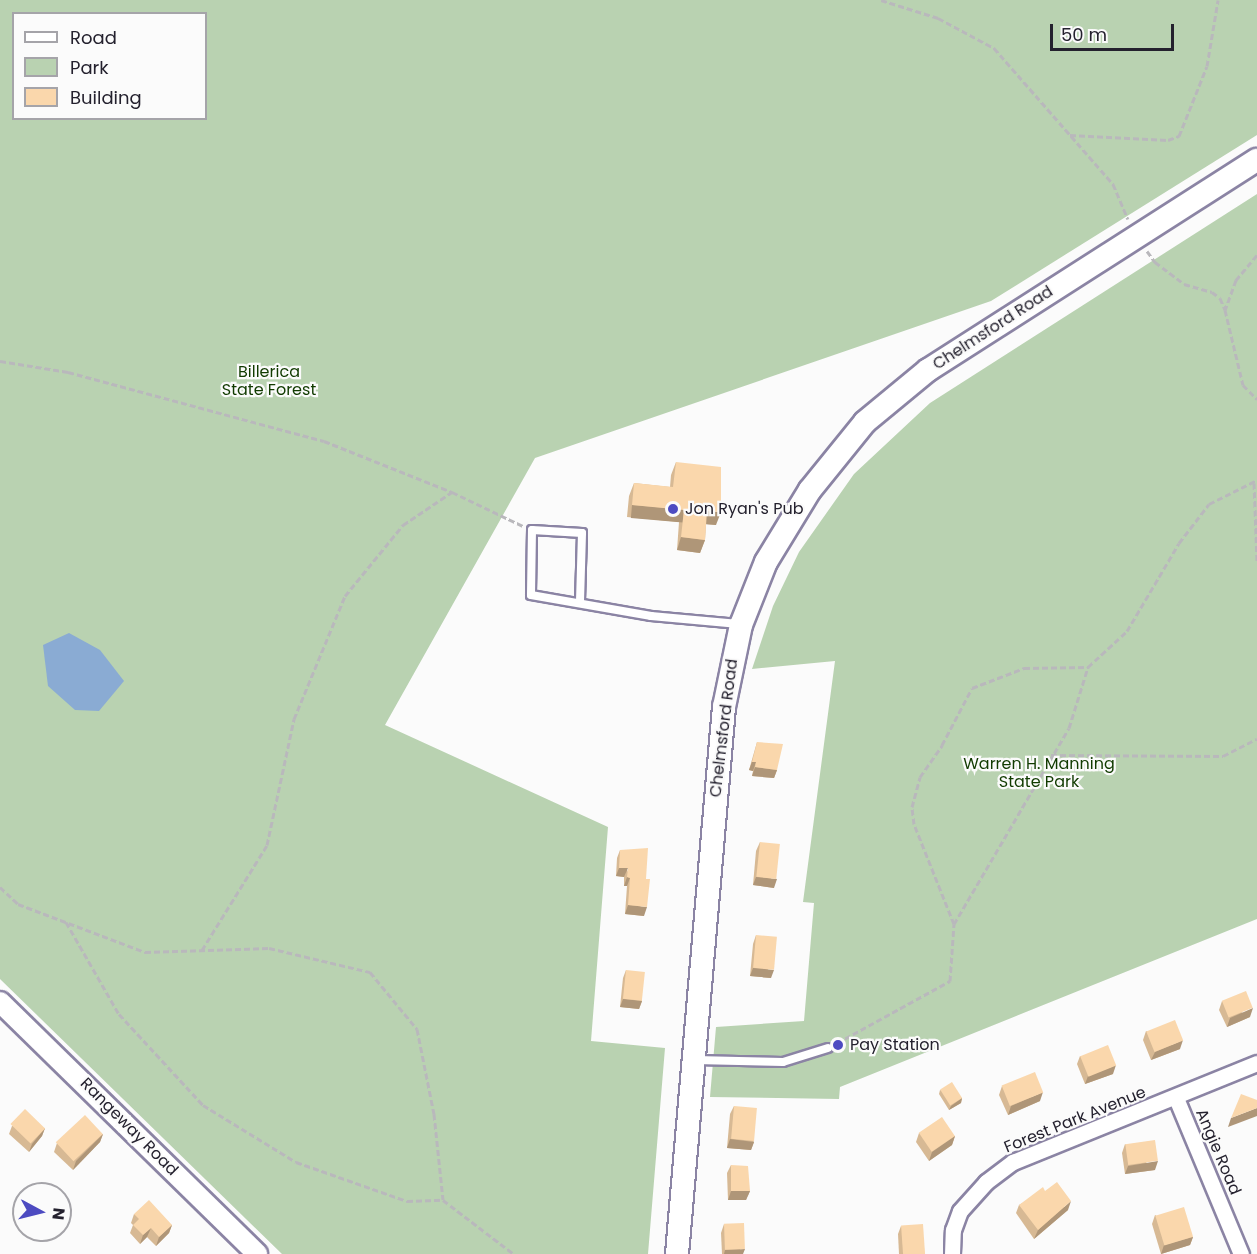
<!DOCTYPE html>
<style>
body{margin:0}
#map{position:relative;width:1257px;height:1254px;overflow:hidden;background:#fbfbfb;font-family:Poppins,sans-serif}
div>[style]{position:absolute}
.green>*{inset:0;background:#b9d2b1}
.water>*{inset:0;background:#8aabd3}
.path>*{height:3px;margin-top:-1.5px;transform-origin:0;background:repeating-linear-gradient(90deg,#b9b8bc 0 6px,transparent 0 9px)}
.roads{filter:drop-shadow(2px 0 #8b84a4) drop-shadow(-2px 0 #8b84a4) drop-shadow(0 2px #8b84a4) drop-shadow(0 -2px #8b84a4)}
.service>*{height:8px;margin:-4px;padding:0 4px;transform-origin:4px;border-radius:4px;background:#fff}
.minor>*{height:15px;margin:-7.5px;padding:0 7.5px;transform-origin:7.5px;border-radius:7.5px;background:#fff}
.tertiary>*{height:20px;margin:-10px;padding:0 10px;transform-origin:10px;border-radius:10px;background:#fff}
.secondary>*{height:22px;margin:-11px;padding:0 11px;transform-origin:11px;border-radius:11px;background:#fff}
.wall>*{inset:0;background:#d7b994}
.shaded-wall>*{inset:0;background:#af9678;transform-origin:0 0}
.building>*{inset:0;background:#fad7ac;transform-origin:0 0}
.dots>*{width:16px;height:16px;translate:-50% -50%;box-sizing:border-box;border:3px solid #fbfbfb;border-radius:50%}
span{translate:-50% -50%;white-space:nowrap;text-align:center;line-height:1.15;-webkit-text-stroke:4.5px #fbfbfb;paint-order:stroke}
.street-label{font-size:16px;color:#24212e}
.park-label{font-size:16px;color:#113b00}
.poi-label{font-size:16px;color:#24212e}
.left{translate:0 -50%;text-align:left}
.legend{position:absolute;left:12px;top:12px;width:195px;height:108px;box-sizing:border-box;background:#fbfbfb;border:2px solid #a5a4a9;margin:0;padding:8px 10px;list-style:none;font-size:18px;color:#24212e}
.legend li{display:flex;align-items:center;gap:12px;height:30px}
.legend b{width:30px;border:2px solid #a5a4a9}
.north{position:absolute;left:12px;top:1182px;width:60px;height:60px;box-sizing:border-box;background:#fbfbfb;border:2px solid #a5a4a9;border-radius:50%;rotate:97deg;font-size:16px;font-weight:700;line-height:24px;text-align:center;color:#24212e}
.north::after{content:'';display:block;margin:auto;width:21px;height:27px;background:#4d4bc1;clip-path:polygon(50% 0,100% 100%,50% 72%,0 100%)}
.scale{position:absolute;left:1050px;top:24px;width:124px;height:27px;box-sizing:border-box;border:3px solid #24212e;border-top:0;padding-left:8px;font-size:18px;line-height:21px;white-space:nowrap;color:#24212e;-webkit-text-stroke:4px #fbfbfb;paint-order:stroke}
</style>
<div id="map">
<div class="green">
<i style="clip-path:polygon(evenodd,0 0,1257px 0,1257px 135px,991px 301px,535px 458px,385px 725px,608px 827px,591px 1041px,665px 1048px,648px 1254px,282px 1254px,0 979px,0 0,14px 14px,206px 14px,206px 118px,14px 118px,14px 14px)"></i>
<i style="clip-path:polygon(1257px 194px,1257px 919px,840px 1087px,839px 1099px,710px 1097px,716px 1027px,804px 1021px,814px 903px,803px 902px,835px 661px,752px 669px,773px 606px,799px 552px,854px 474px,930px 403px)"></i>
</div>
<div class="water">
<i style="clip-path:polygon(69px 633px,100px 650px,124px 681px,99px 711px,75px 710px,48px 686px,43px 645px)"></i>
</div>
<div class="path">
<i style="left:881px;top:0;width:60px;rotate:17.5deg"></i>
<i style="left:938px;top:18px;width:64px;rotate:28.2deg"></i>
<i style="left:994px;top:48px;width:181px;rotate:48.8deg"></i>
<i style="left:1113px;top:184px;width:38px;rotate:67deg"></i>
<i style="left:1070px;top:135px;width:98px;rotate:2.9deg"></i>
<i style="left:1168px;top:140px;width:12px;rotate:-20deg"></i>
<i style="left:1179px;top:136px;width:75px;rotate:-68.2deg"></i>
<i style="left:1207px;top:66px;width:67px;rotate:-80.5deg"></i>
<i style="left:1147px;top:251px;width:14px;rotate:54deg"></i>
<i style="left:1155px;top:262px;width:36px;rotate:37deg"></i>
<i style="left:1184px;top:284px;width:29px;rotate:16deg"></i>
<i style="left:1212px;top:292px;width:10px;rotate:37deg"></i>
<i style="left:1220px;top:298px;width:13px;rotate:67deg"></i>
<i style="left:1257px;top:255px;width:33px;rotate:130deg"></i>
<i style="left:1236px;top:280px;width:32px;rotate:110deg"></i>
<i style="left:1225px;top:310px;width:77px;rotate:76.5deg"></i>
<i style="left:1243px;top:385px;width:20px;rotate:45deg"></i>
<i style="left:0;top:361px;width:69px;rotate:9.2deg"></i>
<i style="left:68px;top:372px;width:265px;rotate:15.1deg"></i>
<i style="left:324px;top:441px;width:138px;rotate:21.7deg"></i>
<i style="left:452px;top:492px;width:79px;rotate:25.6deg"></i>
<i style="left:1254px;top:483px;width:78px;rotate:87.8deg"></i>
<i style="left:1051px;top:755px;width:172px;rotate:0.3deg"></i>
<i style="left:1223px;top:756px;width:38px;rotate:-27deg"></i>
<i style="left:0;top:887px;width:25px;rotate:43deg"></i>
<i style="left:18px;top:904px;width:136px;rotate:20.7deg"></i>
<i style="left:145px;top:952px;width:124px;rotate:-1.8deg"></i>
<i style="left:269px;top:948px;width:104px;rotate:13.4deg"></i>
<i style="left:370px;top:972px;width:74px;rotate:50.5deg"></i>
<i style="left:417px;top:1029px;width:87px;rotate:78.7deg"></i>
<i style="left:434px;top:1114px;width:86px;rotate:84deg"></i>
<i style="left:443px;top:1200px;width:89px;rotate:37.3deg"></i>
<i style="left:66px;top:922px;width:106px;rotate:60.1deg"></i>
<i style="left:119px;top:1014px;width:124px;rotate:47.3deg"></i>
<i style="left:203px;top:1105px;width:109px;rotate:31.5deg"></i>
<i style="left:296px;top:1162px;width:118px;rotate:19.4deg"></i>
<i style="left:407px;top:1201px;width:36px;rotate:-2deg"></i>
<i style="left:954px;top:924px;width:108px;rotate:-111.8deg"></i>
<i style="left:914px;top:824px;width:17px;rotate:-97deg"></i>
<i style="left:912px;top:807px;width:31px;rotate:-75deg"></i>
<i style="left:920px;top:777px;width:39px;rotate:-55deg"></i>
<i style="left:942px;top:745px;width:64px;rotate:-62.2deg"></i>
<i style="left:972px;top:688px;width:56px;rotate:-21deg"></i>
<i style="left:1024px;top:668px;width:64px;rotate:-0.9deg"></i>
<i style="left:202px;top:950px;width:123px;rotate:-58.2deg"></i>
<i style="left:267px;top:845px;width:129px;rotate:-77.9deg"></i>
<i style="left:294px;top:719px;width:133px;rotate:-67.5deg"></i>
<i style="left:345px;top:596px;width:92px;rotate:-50.8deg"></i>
<i style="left:403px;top:525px;width:59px;rotate:-34deg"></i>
<i style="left:837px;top:1043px;width:129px;rotate:-28.8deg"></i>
<i style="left:950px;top:981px;width:57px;rotate:-86deg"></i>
<i style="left:954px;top:924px;width:227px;rotate:-59.6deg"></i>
<i style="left:1069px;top:728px;width:64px;rotate:-72.7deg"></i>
<i style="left:1088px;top:667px;width:53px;rotate:-42.7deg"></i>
<i style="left:1127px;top:631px;width:102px;rotate:-59.4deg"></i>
<i style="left:1179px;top:543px;width:49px;rotate:-52.4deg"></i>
<i style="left:1209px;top:504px;width:54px;rotate:-26.6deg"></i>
</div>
<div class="roads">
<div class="service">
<i style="left:580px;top:601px;width:68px;rotate:-88.3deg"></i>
<i style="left:582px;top:533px;width:50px;rotate:-176.6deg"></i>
<i style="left:532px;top:530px;width:65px;rotate:90.9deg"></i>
<i style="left:531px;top:595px;width:122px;rotate:9.9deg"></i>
<i style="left:651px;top:616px;width:88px;rotate:5.2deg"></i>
<i style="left:695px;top:1060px;width:88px;rotate:1.3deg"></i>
<i style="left:783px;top:1062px;width:47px;rotate:-17.3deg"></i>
</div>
<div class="minor">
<i style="left:1176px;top:1098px;width:169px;rotate:67.4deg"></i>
<i style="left:952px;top:1254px;width:24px;rotate:-88deg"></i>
<i style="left:953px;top:1230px;width:20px;rotate:-70deg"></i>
<i style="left:960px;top:1211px;width:39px;rotate:-48deg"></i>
<i style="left:986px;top:1182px;width:34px;rotate:-37deg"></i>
<i style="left:1013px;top:1162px;width:263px;rotate:-22.1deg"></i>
</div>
<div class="tertiary">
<i style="left:0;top:1002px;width:360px;rotate:44.4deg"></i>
</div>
<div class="secondary">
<i style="left:677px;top:1254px;width:549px;rotate:-85.09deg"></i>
<i style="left:724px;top:707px;width:84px;rotate:-78.3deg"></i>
<i style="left:741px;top:625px;width:68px;rotate:-68.4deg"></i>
<i style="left:766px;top:562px;width:84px;rotate:-58.6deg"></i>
<i style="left:810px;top:490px;width:87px;rotate:-51deg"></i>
<i style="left:865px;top:422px;width:82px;rotate:-39.5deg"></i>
<i style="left:928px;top:370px;width:390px;rotate:-32.6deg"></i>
</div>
</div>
<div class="wall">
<i style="clip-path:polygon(676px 462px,716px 525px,706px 524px,705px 540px,700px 553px,677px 550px,679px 522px,627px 517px,629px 496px,634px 483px,670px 487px,671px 475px)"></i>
<i style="clip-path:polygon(757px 742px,777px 770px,774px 778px,752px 776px,753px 771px,749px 770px)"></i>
<i style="clip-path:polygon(760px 842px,774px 888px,753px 885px,756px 851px)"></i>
<i style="clip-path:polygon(620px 850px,644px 916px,625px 914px,627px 886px,624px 886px,624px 877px,616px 876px,617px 858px)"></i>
<i style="clip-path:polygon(756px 935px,771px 978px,750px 976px,753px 944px)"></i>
<i style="clip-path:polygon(626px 970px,642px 1001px,639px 1009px,620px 1007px,623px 978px)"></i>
<i style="clip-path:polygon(1222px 1001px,1250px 1017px,1227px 1027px,1219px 1010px)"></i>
<i style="clip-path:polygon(1146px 1031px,1180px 1049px,1151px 1060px,1143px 1040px)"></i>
<i style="clip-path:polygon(1080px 1056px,1113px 1074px,1085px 1084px,1077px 1064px)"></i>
<i style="clip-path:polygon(1002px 1086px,1040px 1101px,1008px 1115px,999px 1095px)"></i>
<i style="clip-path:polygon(940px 1090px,962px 1098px,961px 1103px,949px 1110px,939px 1094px)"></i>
<i style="clip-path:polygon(734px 1106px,754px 1142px,751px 1150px,727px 1148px,730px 1114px)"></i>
<i style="clip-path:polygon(12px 1126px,45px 1128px,42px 1136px,29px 1152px,9px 1134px)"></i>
<i style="clip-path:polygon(919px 1133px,955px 1136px,952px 1145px,929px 1161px,916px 1142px)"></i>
<i style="clip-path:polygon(103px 1134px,100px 1142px,73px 1170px,54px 1152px,57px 1143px)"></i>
<i style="clip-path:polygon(1125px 1144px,1155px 1170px,1125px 1174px,1122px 1153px)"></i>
<i style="clip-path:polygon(731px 1165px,750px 1191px,746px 1200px,728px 1200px,727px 1173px)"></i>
<i style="clip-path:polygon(1045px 1191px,1068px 1210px,1034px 1239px,1016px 1213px,1019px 1205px)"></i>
<i style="clip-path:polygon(134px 1214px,172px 1225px,169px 1233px,156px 1246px,147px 1237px,140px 1244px,130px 1233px,133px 1225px,131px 1223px)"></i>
<i style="clip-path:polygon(1155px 1215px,1193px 1237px,1190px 1245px,1161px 1254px,1152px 1224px)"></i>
<i style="clip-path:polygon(724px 1224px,743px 1254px,722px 1254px,721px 1233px)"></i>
<i style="clip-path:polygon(901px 1226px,925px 1254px,899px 1254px,898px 1234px)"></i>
</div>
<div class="shaded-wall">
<i style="left:632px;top:505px;width:52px;height:13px;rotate:5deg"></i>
<i style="clip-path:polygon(707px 511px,721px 512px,716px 525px,703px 524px)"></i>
<i style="clip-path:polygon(681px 537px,705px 540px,700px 553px,677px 550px)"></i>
<i style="clip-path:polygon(752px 762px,756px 762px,753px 771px,749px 770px)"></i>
<i style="clip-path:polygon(755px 767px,777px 770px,774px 778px,752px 776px)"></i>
<i style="clip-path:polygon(619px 868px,628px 868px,624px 877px,616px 876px)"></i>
<i style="clip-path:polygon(627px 877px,630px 878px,627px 886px,624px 886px)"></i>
<i style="clip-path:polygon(756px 877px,777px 879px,774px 888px,753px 885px)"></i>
<i style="clip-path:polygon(628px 905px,647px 907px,644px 916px,625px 914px)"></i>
<i style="clip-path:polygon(753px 968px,774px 970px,771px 978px,750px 976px)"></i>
<i style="clip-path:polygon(623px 999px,642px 1001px,639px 1009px,620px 1007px)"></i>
<i style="clip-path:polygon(1253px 1008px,1250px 1017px,1227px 1027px,1230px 1018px)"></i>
<i style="clip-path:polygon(1183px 1040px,1180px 1049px,1151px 1060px,1155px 1052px)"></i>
<i style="clip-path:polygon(1116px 1065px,1113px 1074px,1085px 1084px,1088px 1076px)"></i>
<i style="clip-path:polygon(1043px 1092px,1040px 1101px,1008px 1115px,1011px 1106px)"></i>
<i style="clip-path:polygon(962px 1098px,961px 1103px,949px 1110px,951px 1106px)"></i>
<i style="clip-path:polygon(1257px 1108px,1257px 1116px,1228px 1127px,1231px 1118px)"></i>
<i style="clip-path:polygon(45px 1128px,42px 1136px,29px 1152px,32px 1144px)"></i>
<i style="clip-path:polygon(103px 1134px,100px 1142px,73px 1170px,76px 1161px)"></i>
<i style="clip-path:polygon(955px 1136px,952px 1145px,929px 1161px,932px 1152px)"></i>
<i style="clip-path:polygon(730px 1139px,754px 1142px,751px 1150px,727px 1148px)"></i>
<i style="clip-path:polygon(1158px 1161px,1155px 1170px,1125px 1174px,1128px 1166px)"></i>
<i style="clip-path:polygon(731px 1191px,750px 1191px,746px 1200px,728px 1200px)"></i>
<i style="clip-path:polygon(1071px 1201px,1068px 1210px,1034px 1239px,1038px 1230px)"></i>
<i style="clip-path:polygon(172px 1225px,169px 1233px,156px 1246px,159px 1237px)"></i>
<i style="clip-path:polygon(151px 1228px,147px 1237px,140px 1244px,143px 1235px)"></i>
<i style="clip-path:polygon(1193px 1237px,1190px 1245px,1161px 1254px,1164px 1245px)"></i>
<i style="clip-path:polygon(745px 1249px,743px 1254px,724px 1254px,725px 1250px)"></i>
</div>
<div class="building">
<i style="clip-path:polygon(676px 462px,721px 467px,721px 512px,707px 511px,705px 540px,681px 537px,684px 510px,632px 505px,634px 483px,673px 487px)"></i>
<i style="clip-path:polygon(757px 742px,783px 744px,777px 770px,755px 767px,756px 762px,752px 762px)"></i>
<i style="left:760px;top:842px;width:20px;height:35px;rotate:6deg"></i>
<i style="clip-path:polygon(648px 848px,646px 879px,650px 879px,647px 907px,628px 905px,630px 878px,627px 877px,628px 868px,619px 868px,620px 850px)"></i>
<i style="left:756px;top:935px;width:21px;height:33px;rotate:5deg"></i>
<i style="left:626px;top:970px;width:19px;height:29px;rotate:6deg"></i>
<i style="left:1246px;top:991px;width:18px;height:26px;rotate:68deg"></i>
<i style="left:1175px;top:1020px;width:22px;height:31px;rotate:68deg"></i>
<i style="left:1108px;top:1045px;width:22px;height:30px;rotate:68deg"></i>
<i style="left:1035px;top:1072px;width:22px;height:36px;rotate:68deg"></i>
<i style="left:952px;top:1082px;width:19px;height:14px;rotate:58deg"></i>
<i style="clip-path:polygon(1241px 1094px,1257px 1100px,1257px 1108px,1231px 1118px)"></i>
<i style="left:734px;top:1106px;width:23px;height:33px;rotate:5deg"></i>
<i style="left:25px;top:1109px;width:28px;height:21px;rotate:44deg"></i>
<i style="left:85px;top:1115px;width:26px;height:40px;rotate:47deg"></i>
<i style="left:942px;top:1117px;width:23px;height:28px;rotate:56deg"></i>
<i style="left:1155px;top:1140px;width:21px;height:30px;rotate:82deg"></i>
<i style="clip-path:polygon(731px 1165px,748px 1166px,750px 1191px,731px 1191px)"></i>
<i style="clip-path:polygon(1057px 1182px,1071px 1201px,1038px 1230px,1019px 1205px,1043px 1187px,1045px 1191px)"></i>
<i style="clip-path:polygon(149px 1200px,172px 1225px,159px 1237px,151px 1228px,143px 1235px,133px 1225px,139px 1219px,134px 1214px)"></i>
<i style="left:1184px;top:1207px;width:31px;height:30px;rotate:73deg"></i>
<i style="left:744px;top:1223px;width:26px;height:20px;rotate:88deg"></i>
<i style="left:923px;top:1224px;width:30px;height:22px;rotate:86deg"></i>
</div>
<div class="dots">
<i style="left:673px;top:509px;background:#4d4bc1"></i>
<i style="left:838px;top:1045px;background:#4d4bc1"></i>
</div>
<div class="street-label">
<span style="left:993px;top:328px;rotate:-33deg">Chelmsford Road</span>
<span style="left:724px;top:728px;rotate:-83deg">Chelmsford Road</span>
<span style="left:1075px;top:1120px;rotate:-22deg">Forest Park Avenue</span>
<span style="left:129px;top:1127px;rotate:45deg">Rangeway Road</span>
<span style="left:1218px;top:1152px;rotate:67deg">Angie Road</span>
</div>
<div class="park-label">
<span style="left:269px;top:381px">Billerica<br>State Forest</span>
<span style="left:1039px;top:773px">Warren H. Manning<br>State Park</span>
</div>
<div class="poi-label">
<span class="left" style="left:685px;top:509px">Jon Ryan's Pub</span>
<span class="left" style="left:850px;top:1045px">Pay Station</span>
</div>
<ul class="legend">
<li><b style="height:8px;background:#fff"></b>Road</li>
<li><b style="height:16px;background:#b9d2b1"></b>Park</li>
<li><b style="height:16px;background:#fad7ac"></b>Building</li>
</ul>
<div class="north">N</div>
<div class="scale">50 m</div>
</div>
